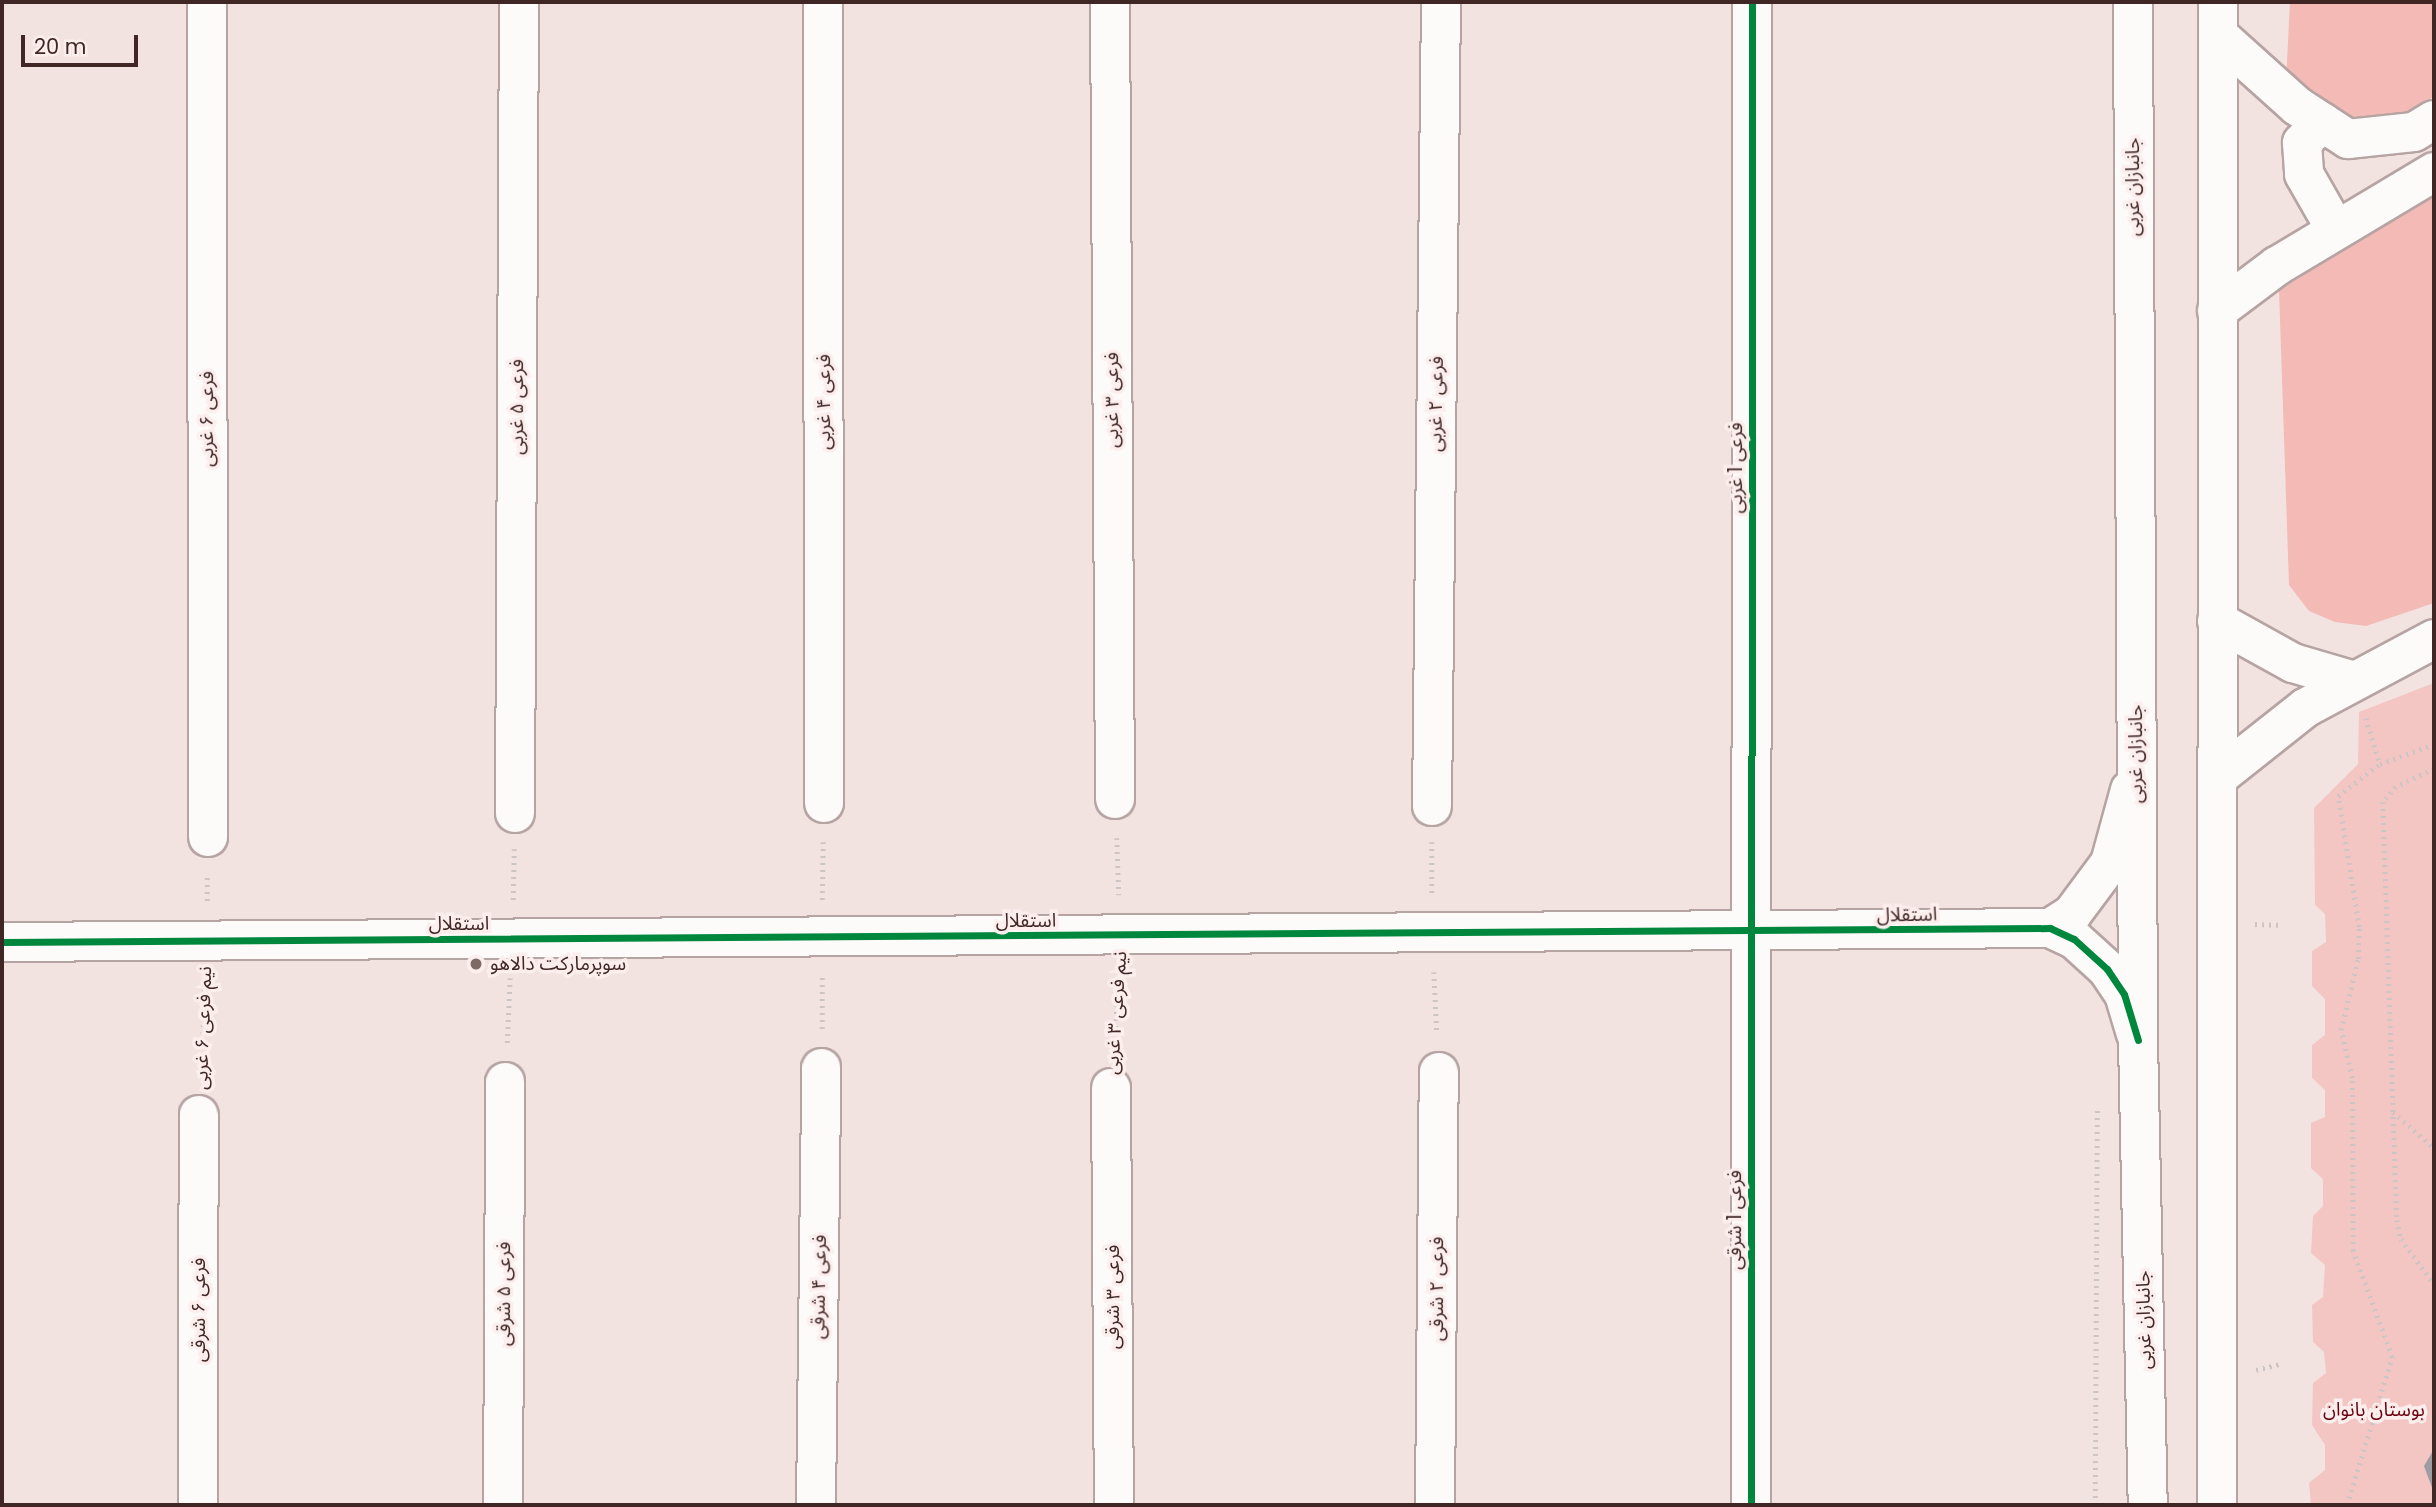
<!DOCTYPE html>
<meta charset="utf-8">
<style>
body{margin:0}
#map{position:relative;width:2436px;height:1507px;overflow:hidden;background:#f2e3e1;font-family:Poppins,"Noto Sans Arabic",sans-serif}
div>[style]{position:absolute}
.green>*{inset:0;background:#f3c6c3}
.forest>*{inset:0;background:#f3bab6}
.building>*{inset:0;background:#9f9da4}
.path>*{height:4.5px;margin-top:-2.25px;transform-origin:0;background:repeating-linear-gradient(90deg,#cdc5c5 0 2px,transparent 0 7px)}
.roads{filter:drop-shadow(2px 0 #b6a4a3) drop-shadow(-2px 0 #b6a4a3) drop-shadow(0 2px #b6a4a3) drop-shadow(0 -2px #b6a4a3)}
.minor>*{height:38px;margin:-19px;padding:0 19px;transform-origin:19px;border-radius:19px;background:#fdfbfa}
.major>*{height:38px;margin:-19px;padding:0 19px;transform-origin:19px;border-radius:19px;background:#fdfbfa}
.cycleway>*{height:7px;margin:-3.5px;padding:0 3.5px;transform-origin:3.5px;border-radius:3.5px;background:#00873e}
.dots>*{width:19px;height:19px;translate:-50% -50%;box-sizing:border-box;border:4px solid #fceeed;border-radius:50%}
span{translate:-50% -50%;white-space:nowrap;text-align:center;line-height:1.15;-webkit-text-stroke:7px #fceeed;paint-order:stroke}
.street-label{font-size:19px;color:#402726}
.poi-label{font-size:19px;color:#402726}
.left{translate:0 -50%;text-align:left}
.park-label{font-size:19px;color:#6b0010}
.frame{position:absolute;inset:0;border:4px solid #402726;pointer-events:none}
.scale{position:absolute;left:21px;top:35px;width:117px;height:32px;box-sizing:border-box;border:4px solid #402726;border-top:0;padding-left:9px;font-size:21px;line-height:24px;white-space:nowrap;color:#402726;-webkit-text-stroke:5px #fceeed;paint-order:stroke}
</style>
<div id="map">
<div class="green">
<i style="clip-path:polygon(2434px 683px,2434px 1505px,2311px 1505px,2309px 1483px,2325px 1470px,2325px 1445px,2312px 1425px,2313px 1383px,2326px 1373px,2324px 1352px,2313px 1342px,2312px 1305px,2323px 1297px,2325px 1265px,2311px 1253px,2313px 1216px,2323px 1206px,2323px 1179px,2311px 1168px,2311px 1123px,2325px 1117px,2325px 1090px,2312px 1078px,2312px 1045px,2325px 1035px,2325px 999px,2312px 986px,2312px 951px,2326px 942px,2325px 914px,2315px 905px,2314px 808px,2358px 764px,2359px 712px)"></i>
</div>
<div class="forest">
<i style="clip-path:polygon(2290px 2px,2434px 2px,2434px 96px,2411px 114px,2360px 124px,2286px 82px)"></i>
<i style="clip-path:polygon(2434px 195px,2434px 603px,2366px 626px,2335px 622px,2309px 611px,2289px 585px,2279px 290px)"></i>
</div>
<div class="building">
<i style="clip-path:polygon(2434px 1449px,2434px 1493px,2424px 1466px)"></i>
</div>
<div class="path">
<i style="left:2366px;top:718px;width:48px;rotate:73.1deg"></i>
<i style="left:2434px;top:769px;width:42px;rotate:154.7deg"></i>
<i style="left:2396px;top:787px;width:20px;rotate:131deg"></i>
<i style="left:2383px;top:802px;width:418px;rotate:88.1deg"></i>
<i style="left:2397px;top:1220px;width:19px;rotate:78deg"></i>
<i style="left:2401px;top:1239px;width:56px;rotate:53.7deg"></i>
<i style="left:1117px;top:838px;width:57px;rotate:88deg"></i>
<i style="left:1432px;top:842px;width:51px;rotate:90deg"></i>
<i style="left:513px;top:900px;width:51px;rotate:-88.9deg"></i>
<i style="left:822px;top:900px;width:58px;rotate:-89deg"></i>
<i style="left:207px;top:901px;width:26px;rotate:-90deg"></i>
<i style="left:2255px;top:924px;width:27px;rotate:2deg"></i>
<i style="left:1434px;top:972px;width:61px;rotate:87.2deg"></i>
<i style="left:822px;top:1029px;width:54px;rotate:-90deg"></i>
<i style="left:507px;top:1043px;width:65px;rotate:-87.4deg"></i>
<i style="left:1114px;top:1049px;width:75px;rotate:-86.2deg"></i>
<i style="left:201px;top:1076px;width:96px;rotate:-87.6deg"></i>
<i style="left:2393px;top:1112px;width:55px;rotate:41.3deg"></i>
<i style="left:2256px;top:1370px;width:25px;rotate:-14deg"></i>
<i style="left:2095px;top:1505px;width:399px;rotate:-89.7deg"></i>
<i style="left:2347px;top:1505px;width:155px;rotate:-73.1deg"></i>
<i style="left:2392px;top:1357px;width:113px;rotate:-110.2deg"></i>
<i style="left:2353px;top:1251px;width:173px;rotate:-90.3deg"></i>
<i style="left:2352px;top:1078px;width:49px;rotate:-102.9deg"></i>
<i style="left:2341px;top:1030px;width:73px;rotate:-76.5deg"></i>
<i style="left:2358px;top:959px;width:32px;rotate:-88deg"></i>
<i style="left:2359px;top:927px;width:133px;rotate:-99.1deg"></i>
<i style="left:2338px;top:796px;width:53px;rotate:-37.3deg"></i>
<i style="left:2380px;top:764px;width:58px;rotate:-20.3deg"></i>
</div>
<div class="roads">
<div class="minor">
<i style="left:207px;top:2px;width:835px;rotate:89.93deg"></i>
<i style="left:823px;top:2px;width:801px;rotate:89.93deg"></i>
<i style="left:1110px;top:2px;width:797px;rotate:89.64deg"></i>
<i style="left:2218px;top:35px;width:106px;rotate:41.9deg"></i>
<i style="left:2297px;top:106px;width:61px;rotate:32.9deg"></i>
<i style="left:2348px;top:139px;width:66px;rotate:-6.1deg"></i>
<i style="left:2414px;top:132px;width:23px;rotate:-31deg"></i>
<i style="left:2322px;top:122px;width:29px;rotate:134deg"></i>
<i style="left:2302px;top:143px;width:31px;rotate:86deg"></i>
<i style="left:2304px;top:174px;width:64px;rotate:60.3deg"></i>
<i style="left:2217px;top:311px;width:75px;rotate:-36.9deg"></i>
<i style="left:2277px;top:266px;width:183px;rotate:-30.9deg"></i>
<i style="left:2217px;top:621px;width:87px;rotate:28.9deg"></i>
<i style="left:2293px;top:663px;width:64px;rotate:16.4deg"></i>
<i style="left:2218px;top:777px;width:111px;rotate:-38.4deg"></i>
<i style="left:2305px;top:708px;width:146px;rotate:-28.1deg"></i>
<i style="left:1432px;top:806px;width:804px;rotate:-89.36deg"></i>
<i style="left:515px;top:813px;width:811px;rotate:-89.72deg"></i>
<i style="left:2050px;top:928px;width:26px;rotate:-32deg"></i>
<i style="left:2072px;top:914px;width:64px;rotate:-53.3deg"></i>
<i style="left:2110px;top:863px;width:76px;rotate:-74.7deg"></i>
<i style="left:2px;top:942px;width:2048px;rotate:-0.39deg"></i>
<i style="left:2050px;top:928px;width:26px;rotate:25deg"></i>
<i style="left:2074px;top:939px;width:45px;rotate:42.3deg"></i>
<i style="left:2107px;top:969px;width:30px;rotate:56deg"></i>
<i style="left:2124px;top:994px;width:42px;rotate:73.3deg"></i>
<i style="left:1111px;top:1088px;width:417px;rotate:89.6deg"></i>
<i style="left:198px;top:1505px;width:390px;rotate:-89.9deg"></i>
<i style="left:503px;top:1505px;width:423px;rotate:-89.7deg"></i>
<i style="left:816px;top:1505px;width:437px;rotate:-89.3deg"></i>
<i style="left:1435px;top:1505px;width:433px;rotate:-89.5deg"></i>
<i style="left:1751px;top:1505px;width:1503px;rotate:-89.96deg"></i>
</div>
<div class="major">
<i style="left:2133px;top:2px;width:1038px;rotate:89.72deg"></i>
<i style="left:2138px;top:1040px;width:465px;rotate:88.8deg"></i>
<i style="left:2217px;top:1505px;width:1503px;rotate:-89.96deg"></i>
</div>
</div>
<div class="cycleway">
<i style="left:2px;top:942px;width:2048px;rotate:-0.39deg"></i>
<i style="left:2050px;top:928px;width:26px;rotate:25deg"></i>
<i style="left:2074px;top:939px;width:45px;rotate:42.3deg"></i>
<i style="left:2107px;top:969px;width:30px;rotate:56deg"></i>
<i style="left:2124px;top:994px;width:48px;rotate:73.1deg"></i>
<i style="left:1751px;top:1505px;width:1503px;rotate:-89.96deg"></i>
</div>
<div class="dots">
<i style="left:476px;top:964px;background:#7e6967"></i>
</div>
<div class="street-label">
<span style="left:2133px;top:187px;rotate:-90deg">جانبازان غربی</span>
<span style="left:1112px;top:400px;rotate:-90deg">فرعی ۳ غربی</span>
<span style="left:824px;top:402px;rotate:-90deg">فرعی ۴ غربی</span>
<span style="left:1436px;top:404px;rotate:-89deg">فرعی ۲ غربی</span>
<span style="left:517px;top:407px;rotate:-90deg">فرعی ۵ غربی</span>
<span style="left:207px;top:419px;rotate:-90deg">فرعی ۶ غربی</span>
<span style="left:1736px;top:468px;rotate:-90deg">فرعی 1 غربی</span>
<span style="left:2136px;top:754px;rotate:-90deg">جانبازان غربی</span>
<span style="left:1907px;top:915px;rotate:-1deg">استقلال</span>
<span style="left:1026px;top:921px">استقلال</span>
<span style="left:459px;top:924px">استقلال</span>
<span style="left:1116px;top:1013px;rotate:-86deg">نیم فرعی ۳ غربی</span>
<span style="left:203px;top:1028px;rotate:-88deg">نیم فرعی ۶ غربی</span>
<span style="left:1735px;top:1220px;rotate:-90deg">فرعی 1 شرقی</span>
<span style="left:819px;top:1287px;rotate:-89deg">فرعی ۴ شرقی</span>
<span style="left:1437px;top:1289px;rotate:-90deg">فرعی ۲ شرقی</span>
<span style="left:504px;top:1294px;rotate:-90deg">فرعی ۵ شرقی</span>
<span style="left:1113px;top:1297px;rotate:-90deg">فرعی ۳ شرقی</span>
<span style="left:199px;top:1310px;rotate:-90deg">فرعی ۶ شرقی</span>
<span style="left:2144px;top:1320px;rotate:-91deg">جانبازان غربی</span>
</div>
<div class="poi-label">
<span class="left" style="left:490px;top:964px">سوپرمارکت دالاهو</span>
</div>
<div class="park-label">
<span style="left:2374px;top:1410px">بوستان بانوان</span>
</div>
<div class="frame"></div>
<div class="scale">20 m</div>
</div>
